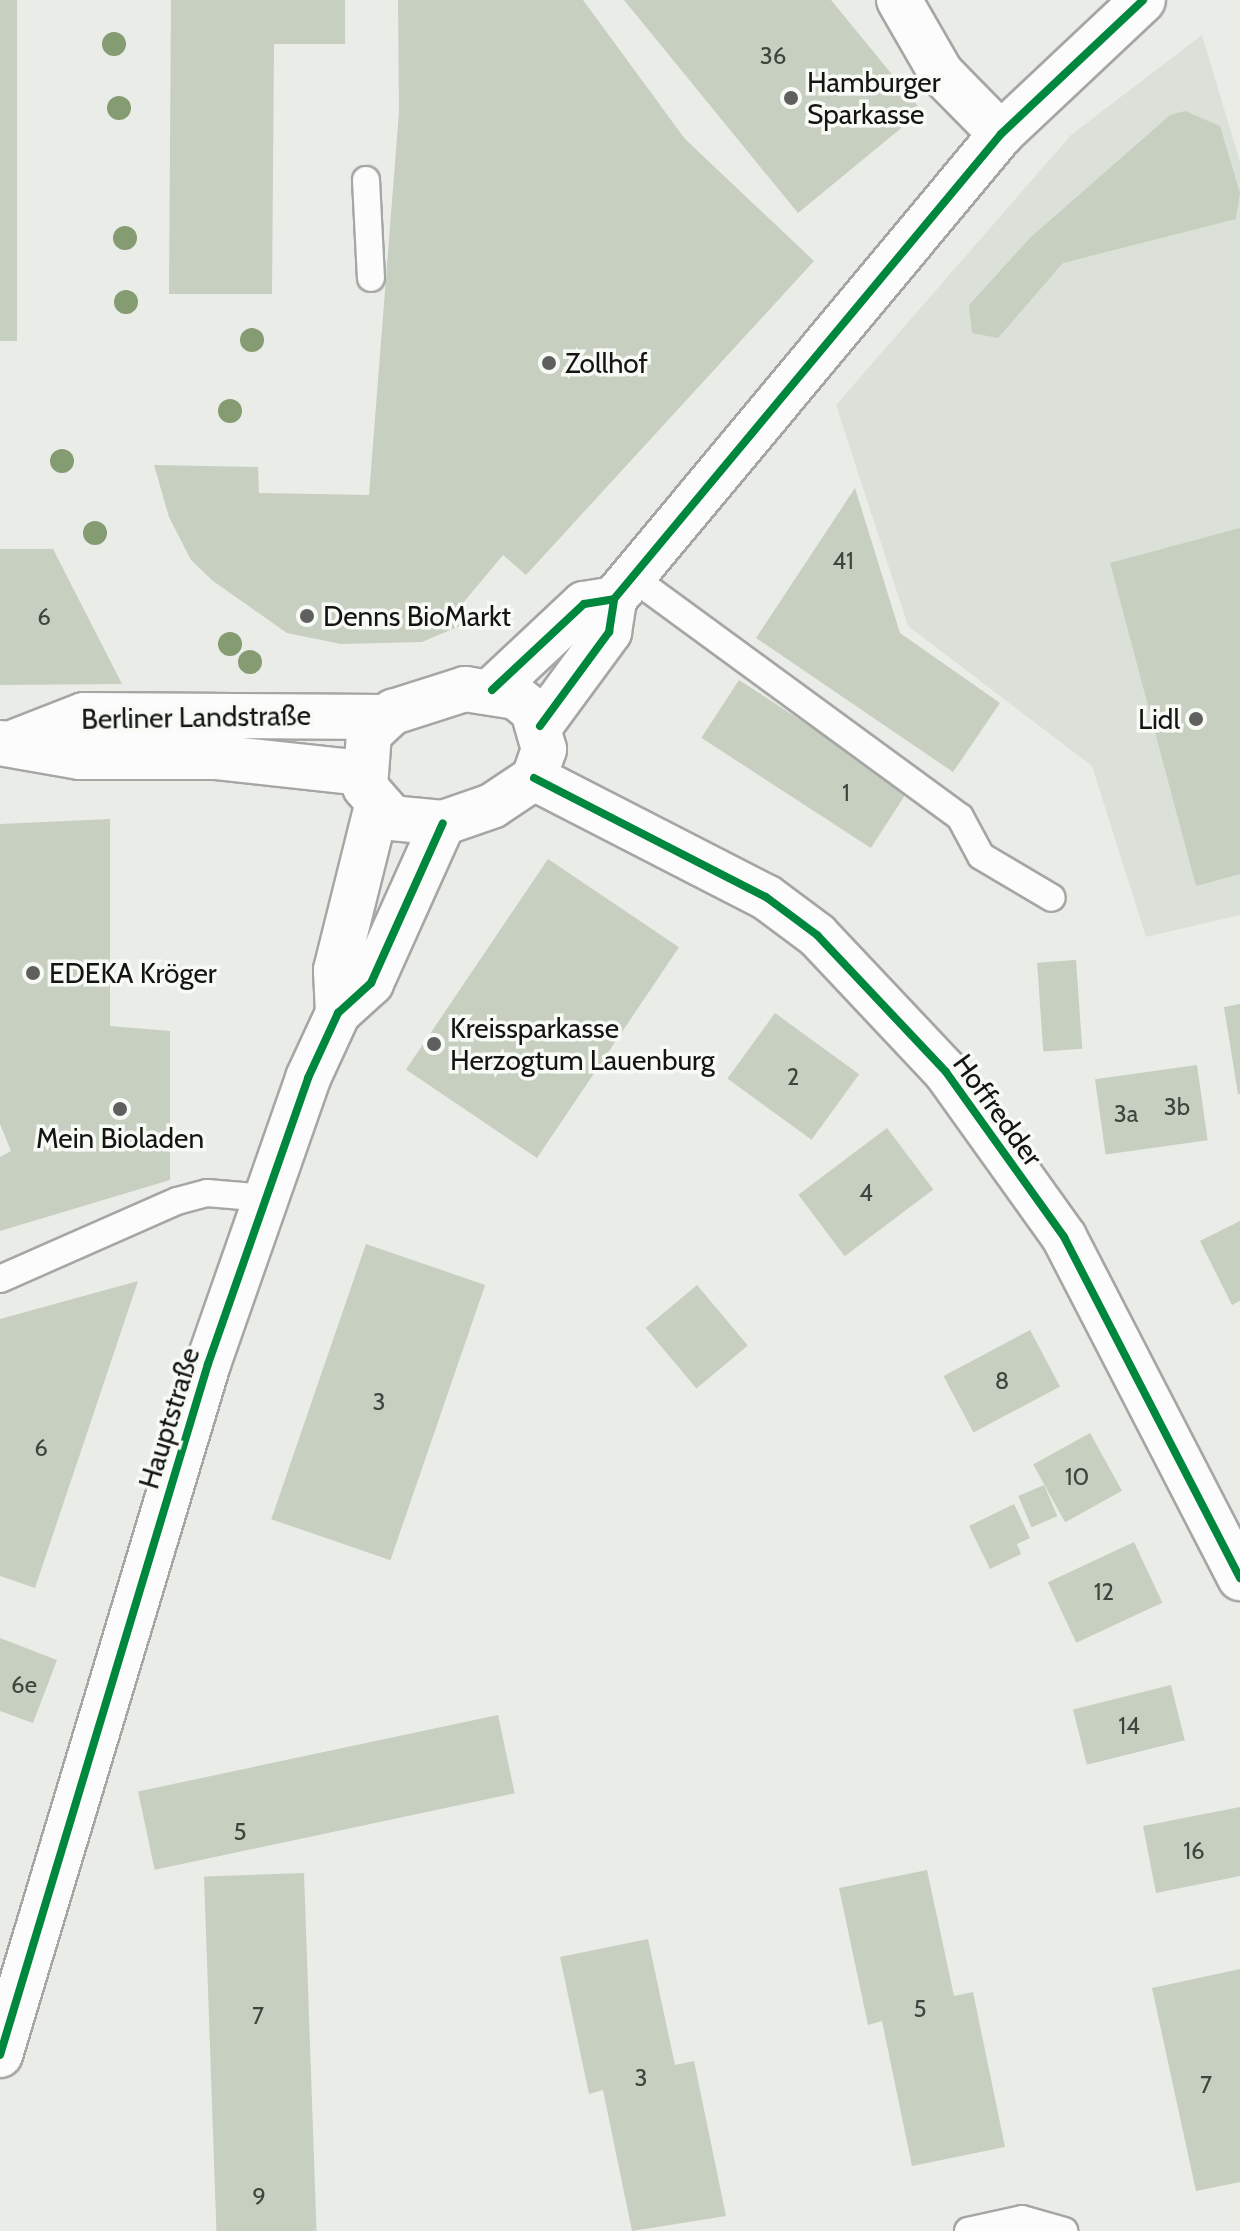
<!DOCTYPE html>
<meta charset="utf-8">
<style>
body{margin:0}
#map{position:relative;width:1240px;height:2231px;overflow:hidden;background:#eaece8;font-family:Cabin,sans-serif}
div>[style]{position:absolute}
.built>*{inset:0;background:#dbe1d8}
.building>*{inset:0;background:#c6cfc0;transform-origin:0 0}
.roads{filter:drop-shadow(2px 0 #a6a7a4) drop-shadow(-2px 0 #a6a7a4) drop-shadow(0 2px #a6a7a4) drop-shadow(0 -2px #a6a7a4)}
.service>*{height:26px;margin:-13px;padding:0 13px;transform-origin:13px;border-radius:13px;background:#fcfcfc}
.minor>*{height:44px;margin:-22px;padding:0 22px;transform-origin:22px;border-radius:22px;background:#fcfcfc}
.cycleway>*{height:8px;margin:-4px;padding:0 4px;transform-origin:4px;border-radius:4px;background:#00873e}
.trees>*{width:24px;height:24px;margin:-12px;border-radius:50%;background:#859b72}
.dots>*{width:22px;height:22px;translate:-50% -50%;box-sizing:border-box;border:4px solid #f7faf5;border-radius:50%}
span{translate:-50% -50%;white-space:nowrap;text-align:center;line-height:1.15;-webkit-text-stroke:7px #f7faf5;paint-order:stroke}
.number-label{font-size:24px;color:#40443e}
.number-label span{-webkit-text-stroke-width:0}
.poi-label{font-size:28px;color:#141513}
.left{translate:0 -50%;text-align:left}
.right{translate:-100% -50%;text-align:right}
.street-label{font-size:28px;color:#141513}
</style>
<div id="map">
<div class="built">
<i style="clip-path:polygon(1202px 35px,1240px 162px,1240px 915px,1146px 937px,1092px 766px,908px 626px,836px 405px,1071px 135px)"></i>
</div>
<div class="building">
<i style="left:0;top:0;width:17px;height:341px"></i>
<i style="clip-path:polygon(171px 0,345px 0,345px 44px,274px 44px,272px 294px,169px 294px)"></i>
<i style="clip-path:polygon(398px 0,583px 0,685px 139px,814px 261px,526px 575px,503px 555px,463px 603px,467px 623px,422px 642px,341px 644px,287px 633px,213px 581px,191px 560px,169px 517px,154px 465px,258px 467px,259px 493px,369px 495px,399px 112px)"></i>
<i style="clip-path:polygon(624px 0,831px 0,922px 111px,798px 213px)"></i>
<i style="clip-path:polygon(1185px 111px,1220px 126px,1240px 193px,1236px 219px,1063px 263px,998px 338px,972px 333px,969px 305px,1030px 238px,1170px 115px)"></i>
<i style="clip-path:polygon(855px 488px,900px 633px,1000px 703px,953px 772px,756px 638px)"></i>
<i style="clip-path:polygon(1240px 528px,1240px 874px,1196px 886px,1110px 563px)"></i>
<i style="clip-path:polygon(0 549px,53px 549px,122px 684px,0 685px)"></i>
<i style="left:739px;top:680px;width:202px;height:69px;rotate:33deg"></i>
<i style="clip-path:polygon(110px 819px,110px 1026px,170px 1031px,170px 1180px,0 1231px,0 1157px,11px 1151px,0 1124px,0 824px)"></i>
<i style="left:548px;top:859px;width:158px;height:254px;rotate:34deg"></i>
<i style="left:1076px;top:960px;width:89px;height:39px;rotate:86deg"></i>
<i style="clip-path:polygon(1240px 1004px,1240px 1094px,1238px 1094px,1224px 1007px)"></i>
<i style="left:775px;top:1013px;width:104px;height:81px;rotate:36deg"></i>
<i style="left:1197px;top:1065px;width:76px;height:103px;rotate:82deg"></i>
<i style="left:887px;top:1128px;width:77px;height:111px;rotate:53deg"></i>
<i style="clip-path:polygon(1240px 1221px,1240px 1301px,1232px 1305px,1200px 1241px)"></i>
<i style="left:366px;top:1244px;width:126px;height:291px;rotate:19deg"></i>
<i style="clip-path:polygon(138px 1281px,35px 1588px,0 1576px,0 1319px)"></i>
<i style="left:697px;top:1285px;width:79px;height:67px;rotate:50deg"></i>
<i style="left:1030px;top:1330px;width:64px;height:98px;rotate:62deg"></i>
<i style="left:1090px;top:1433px;width:66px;height:65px;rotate:61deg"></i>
<i style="left:1044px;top:1485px;width:34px;height:28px;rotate:67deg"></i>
<i style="clip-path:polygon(1014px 1504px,1030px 1538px,1017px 1544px,1021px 1554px,990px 1569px,969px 1526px)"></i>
<i style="left:1134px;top:1542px;width:67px;height:95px;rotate:65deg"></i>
<i style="clip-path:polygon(0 1638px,57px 1660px,33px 1723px,0 1711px)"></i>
<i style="left:1171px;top:1685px;width:57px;height:101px;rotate:76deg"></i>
<i style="left:498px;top:1715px;width:80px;height:368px;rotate:78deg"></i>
<i style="clip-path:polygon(1240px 1807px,1240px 1876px,1156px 1893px,1143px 1826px)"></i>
<i style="clip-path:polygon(927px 1870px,954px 1996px,973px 1992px,1005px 2147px,912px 2166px,882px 2021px,868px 2025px,839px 1888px)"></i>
<i style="left:304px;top:1873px;width:358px;height:100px;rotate:88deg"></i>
<i style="clip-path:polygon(648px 1939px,675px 2065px,694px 2061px,726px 2216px,632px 2231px,603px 2090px,589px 2094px,560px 1957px)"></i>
<i style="clip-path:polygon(1240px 1969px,1240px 2182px,1196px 2191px,1152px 1988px)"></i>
</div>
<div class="roads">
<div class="service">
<i style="left:366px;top:180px;width:98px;rotate:87.1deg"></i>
<i style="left:632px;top:577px;width:406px;rotate:36.2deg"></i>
<i style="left:960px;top:817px;width:44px;rotate:61.7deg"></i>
<i style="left:981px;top:856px;width:82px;rotate:30.6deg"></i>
<i style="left:0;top:1279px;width:193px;rotate:-23.8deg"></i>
<i style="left:177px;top:1201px;width:31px;rotate:-15deg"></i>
<i style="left:207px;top:1193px;width:59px;rotate:4.8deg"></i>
<i style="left:968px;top:2231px;width:55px;rotate:-12.5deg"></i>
<i style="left:1022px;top:2219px;width:44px;rotate:15.9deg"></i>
</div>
<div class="minor">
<i style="left:899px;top:0;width:84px;rotate:60.1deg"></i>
<i style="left:941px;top:73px;width:86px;rotate:45.5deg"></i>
<i style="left:465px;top:689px;width:52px;rotate:8.9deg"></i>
<i style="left:516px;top:697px;width:22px;rotate:39deg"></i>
<i style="left:533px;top:711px;width:40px;rotate:74deg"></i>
<i style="left:544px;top:749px;width:31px;rotate:109deg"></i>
<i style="left:534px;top:778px;width:50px;rotate:146.3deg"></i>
<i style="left:492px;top:806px;width:52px;rotate:160.9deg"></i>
<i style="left:443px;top:823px;width:51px;rotate:-174.4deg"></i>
<i style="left:392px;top:818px;width:41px;rotate:-131.1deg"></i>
<i style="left:365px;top:787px;width:53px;rotate:-85.7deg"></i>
<i style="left:369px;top:734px;width:33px;rotate:-43deg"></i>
<i style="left:393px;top:712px;width:76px;rotate:-17.7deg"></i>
<i style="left:492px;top:690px;width:126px;rotate:-43.1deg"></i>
<i style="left:584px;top:604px;width:30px;rotate:-9deg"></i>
<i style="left:540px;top:726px;width:117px;rotate:-53.7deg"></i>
<i style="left:609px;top:632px;width:33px;rotate:-81deg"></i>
<i style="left:614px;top:599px;width:605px;rotate:-50.23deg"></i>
<i style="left:1001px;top:134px;width:195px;rotate:-43.3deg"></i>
<i style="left:0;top:743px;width:80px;rotate:10deg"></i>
<i style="left:79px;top:757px;width:136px"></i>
<i style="left:215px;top:757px;width:149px;rotate:6.2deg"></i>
<i style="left:12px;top:743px;width:77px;rotate:-21.3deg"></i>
<i style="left:84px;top:715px;width:300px;rotate:0.4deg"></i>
<i style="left:534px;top:778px;width:261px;rotate:27.2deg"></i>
<i style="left:766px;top:897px;width:64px;rotate:36.7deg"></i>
<i style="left:817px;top:935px;width:188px;rotate:46.7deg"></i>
<i style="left:946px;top:1072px;width:203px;rotate:54.4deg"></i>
<i style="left:1064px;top:1237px;width:384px;rotate:62.7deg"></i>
<i style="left:338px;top:1013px;width:43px;rotate:-92.7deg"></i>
<i style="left:336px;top:970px;width:170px;rotate:-76deg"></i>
<i style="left:0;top:2055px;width:722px;rotate:-73.25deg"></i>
<i style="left:208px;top:1364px;width:303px;rotate:-70.7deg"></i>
<i style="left:308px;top:1078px;width:72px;rotate:-65.2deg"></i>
<i style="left:338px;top:1013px;width:45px;rotate:-42.3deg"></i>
<i style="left:371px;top:983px;width:175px;rotate:-65.8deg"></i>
</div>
</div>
<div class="cycleway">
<i style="left:492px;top:690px;width:126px;rotate:-43.1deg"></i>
<i style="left:584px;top:604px;width:30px;rotate:-9deg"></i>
<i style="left:540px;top:726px;width:117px;rotate:-53.7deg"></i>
<i style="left:609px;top:632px;width:33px;rotate:-81deg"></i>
<i style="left:614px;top:599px;width:605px;rotate:-50.23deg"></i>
<i style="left:1001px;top:134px;width:195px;rotate:-43.3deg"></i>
<i style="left:534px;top:778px;width:261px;rotate:27.2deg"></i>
<i style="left:766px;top:897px;width:64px;rotate:36.7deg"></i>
<i style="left:817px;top:935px;width:188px;rotate:46.7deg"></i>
<i style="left:946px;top:1072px;width:203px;rotate:54.4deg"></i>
<i style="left:1064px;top:1237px;width:384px;rotate:62.7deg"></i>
<i style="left:0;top:2055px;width:722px;rotate:-73.25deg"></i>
<i style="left:208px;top:1364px;width:303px;rotate:-70.7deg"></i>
<i style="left:308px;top:1078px;width:72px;rotate:-65.2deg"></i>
<i style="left:338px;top:1013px;width:45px;rotate:-42.3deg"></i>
<i style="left:371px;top:983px;width:175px;rotate:-65.8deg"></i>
</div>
<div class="trees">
<i style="left:114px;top:44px"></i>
<i style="left:119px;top:108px"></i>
<i style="left:125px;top:238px"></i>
<i style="left:126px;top:302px"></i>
<i style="left:252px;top:340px"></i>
<i style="left:230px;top:411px"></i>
<i style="left:62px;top:461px"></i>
<i style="left:95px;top:533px"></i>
<i style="left:230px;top:644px"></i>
<i style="left:250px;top:662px"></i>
</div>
<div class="dots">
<i style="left:791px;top:98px;background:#5f605e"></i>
<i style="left:549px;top:363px;background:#5f605e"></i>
<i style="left:307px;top:616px;background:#5f605e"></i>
<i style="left:1196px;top:719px;background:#5f605e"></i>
<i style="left:33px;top:973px;background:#5f605e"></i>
<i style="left:434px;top:1044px;background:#5f605e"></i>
<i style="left:120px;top:1109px;background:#5f605e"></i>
</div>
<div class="number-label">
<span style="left:773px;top:56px">36</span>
<span style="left:843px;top:561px">41</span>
<span style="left:44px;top:617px">6</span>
<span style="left:846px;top:793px">1</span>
<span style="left:793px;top:1077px">2</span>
<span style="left:1177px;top:1107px">3b</span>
<span style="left:1126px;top:1114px">3a</span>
<span style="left:866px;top:1193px">4</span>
<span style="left:1002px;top:1381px">8</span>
<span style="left:379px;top:1402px">3</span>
<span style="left:41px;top:1448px">6</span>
<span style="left:1077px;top:1477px">10</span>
<span style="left:1104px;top:1592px">12</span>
<span style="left:24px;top:1685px">6e</span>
<span style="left:1129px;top:1726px">14</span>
<span style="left:240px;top:1832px">5</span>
<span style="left:1194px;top:1851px">16</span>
<span style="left:920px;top:2009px">5</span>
<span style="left:258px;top:2016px">7</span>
<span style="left:641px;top:2078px">3</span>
<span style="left:1206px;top:2085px">7</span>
<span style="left:259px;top:2197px">9</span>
</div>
<div class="poi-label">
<span class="left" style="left:807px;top:98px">Hamburger<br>Sparkasse</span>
<span class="left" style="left:565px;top:363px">Zollhof</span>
<span class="left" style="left:323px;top:616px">Denns BioMarkt</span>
<span class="right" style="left:1180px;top:719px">Lidl</span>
<span class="left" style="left:49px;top:973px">EDEKA Kröger</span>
<span class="left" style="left:450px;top:1044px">Kreissparkasse<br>Herzogtum Lauenburg</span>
<span style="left:120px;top:1138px">Mein Bioladen</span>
</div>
<div class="street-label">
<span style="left:196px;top:717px;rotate:-1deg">Berliner Landstraße</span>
<span style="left:998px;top:1110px;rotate:54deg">Hoffredder</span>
<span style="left:169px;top:1418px;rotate:-73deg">Hauptstraße</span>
</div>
</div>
